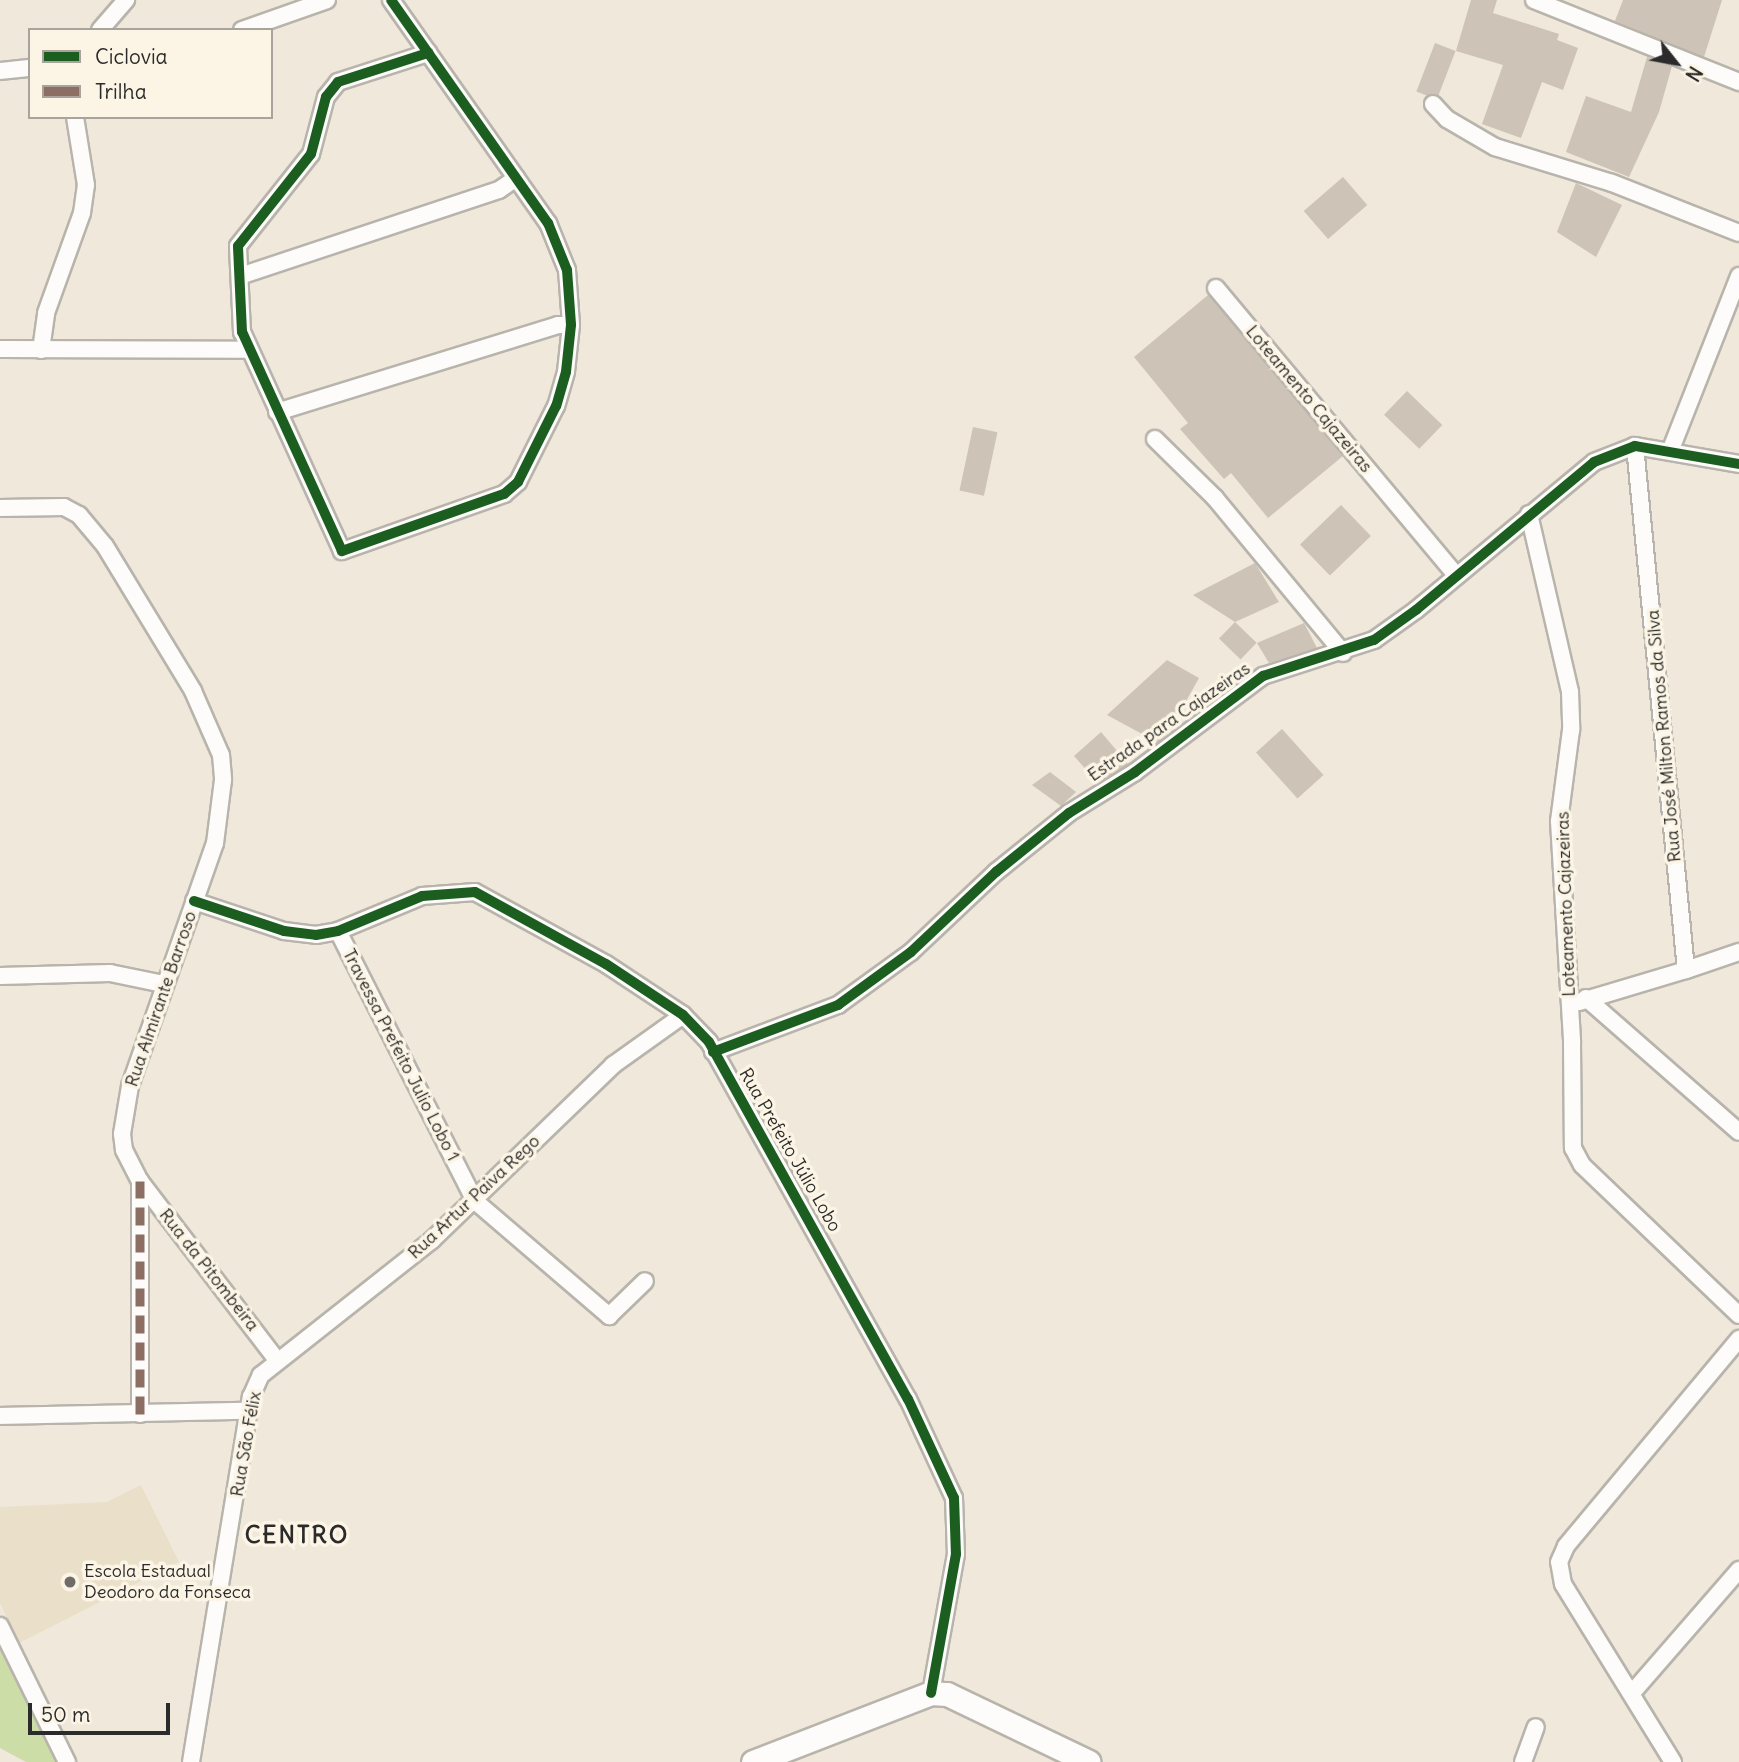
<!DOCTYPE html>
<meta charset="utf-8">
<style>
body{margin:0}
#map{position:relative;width:1739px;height:1762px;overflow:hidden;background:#efe8db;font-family:Delius,sans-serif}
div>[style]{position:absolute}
.built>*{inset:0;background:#eae0c9}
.green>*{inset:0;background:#cddda7}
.building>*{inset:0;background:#cdc3b6;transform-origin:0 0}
.roads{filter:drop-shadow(2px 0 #b8b4ac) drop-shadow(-2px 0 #b8b4ac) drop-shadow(0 2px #b8b4ac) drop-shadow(0 -2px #b8b4ac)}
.street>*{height:16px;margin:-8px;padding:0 8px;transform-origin:8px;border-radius:8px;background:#fdfcfa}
.secondary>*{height:23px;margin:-11.5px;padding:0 11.5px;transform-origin:11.5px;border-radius:11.5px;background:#fdfcfa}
.quiet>*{height:9px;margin-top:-4.5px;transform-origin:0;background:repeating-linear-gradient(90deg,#8d6e63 0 18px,transparent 0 27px)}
.cycleway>*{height:10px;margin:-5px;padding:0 5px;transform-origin:5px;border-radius:5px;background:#1b5e20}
.dots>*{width:19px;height:19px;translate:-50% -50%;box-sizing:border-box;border:4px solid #fcf5e5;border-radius:50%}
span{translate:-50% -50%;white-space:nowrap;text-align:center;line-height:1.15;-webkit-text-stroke:7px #fcf5e5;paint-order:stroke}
.street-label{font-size:18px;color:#2b2b2b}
.poi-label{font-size:18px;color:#2b2b2b}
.left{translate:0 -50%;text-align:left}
.district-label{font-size:24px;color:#2b2b2b;font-weight:700;letter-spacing:2px}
.legend{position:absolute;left:28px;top:28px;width:245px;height:91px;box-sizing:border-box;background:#fcf5e5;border:2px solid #a8a49b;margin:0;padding:9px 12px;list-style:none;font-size:21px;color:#2b2b2b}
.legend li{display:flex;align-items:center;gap:14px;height:35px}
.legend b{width:35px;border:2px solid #a8a49b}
.north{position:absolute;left:1641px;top:28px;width:70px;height:70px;-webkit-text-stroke:5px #fcf5e5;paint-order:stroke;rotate:121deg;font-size:19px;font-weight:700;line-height:28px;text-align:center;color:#2b2b2b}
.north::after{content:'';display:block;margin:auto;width:24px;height:32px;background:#2b2b2b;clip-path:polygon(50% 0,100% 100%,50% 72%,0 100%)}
.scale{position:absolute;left:28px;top:1703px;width:142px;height:32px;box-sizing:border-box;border:4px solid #2b2b2b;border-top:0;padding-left:9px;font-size:21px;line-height:24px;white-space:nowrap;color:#2b2b2b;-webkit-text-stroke:5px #fcf5e5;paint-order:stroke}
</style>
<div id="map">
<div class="built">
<i style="clip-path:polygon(141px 1485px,179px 1562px,19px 1643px,0 1603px,0 1507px,107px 1502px)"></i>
</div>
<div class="green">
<i style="clip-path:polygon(0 1626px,74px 1762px,26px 1762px,0 1748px)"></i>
</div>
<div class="building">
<i style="clip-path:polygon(1471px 0,1497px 0,1493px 13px,1559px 34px,1557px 40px,1578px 48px,1563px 90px,1542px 82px,1521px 138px,1482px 124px,1503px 65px,1456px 51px)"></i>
<i style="clip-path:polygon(1623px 0,1722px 0,1704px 57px,1615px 21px)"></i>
<i style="left:1435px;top:43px;width:22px;height:52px;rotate:21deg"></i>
<i style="clip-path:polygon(1647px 57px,1672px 66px,1659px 112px,1629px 177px,1566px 152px,1586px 96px,1631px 112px)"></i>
<i style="left:1343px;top:177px;width:37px;height:52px;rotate:49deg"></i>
<i style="clip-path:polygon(1576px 183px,1622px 205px,1596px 257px,1557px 232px)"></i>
<i style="clip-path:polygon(1208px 295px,1343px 456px,1268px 518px,1231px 473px,1224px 479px,1180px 429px,1188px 423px,1134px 357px)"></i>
<i style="left:1407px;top:391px;width:49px;height:33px;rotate:44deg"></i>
<i style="left:973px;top:427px;width:25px;height:65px;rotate:12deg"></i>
<i style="left:1341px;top:505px;width:43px;height:57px;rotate:46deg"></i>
<i style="clip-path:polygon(1255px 563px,1279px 602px,1235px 622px,1193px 595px)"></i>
<i style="left:1235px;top:622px;width:30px;height:23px;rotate:44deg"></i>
<i style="clip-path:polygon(1304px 623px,1317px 648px,1269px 663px,1257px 643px)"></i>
<i style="clip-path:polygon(1167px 660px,1199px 678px,1167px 735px,1157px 742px,1107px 715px)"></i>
<i style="left:1282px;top:729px;width:62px;height:35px;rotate:48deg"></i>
<i style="clip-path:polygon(1101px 732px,1128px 764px,1098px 783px,1074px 756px)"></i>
<i style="clip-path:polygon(1050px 772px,1076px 792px,1061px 806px,1032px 785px)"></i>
</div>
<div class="roads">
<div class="street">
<i style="left:391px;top:0;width:273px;rotate:54.9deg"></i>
<i style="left:548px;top:223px;width:51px;rotate:68deg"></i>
<i style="left:567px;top:270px;width:55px;rotate:85.8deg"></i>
<i style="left:571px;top:325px;width:47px;rotate:96.1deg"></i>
<i style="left:566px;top:372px;width:35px;rotate:106deg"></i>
<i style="left:556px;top:406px;width:85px;rotate:116.6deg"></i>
<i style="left:518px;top:482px;width:18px;rotate:139deg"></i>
<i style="left:504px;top:494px;width:172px;rotate:160.6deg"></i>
<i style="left:342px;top:551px;width:241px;rotate:-114.5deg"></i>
<i style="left:242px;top:332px;width:86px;rotate:-92.7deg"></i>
<i style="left:238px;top:246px;width:117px;rotate:-51.6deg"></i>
<i style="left:311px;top:154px;width:59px;rotate:-75.3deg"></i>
<i style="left:326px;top:97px;width:19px;rotate:-51deg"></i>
<i style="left:338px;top:82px;width:95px;rotate:-17.9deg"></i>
<i style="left:1534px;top:0;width:221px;rotate:21.8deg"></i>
<i style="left:100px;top:30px;width:40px;rotate:-49deg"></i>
<i style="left:242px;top:30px;width:90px;rotate:-19.4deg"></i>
<i style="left:0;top:71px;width:30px;rotate:-6deg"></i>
<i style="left:1433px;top:104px;width:21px;rotate:47deg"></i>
<i style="left:1447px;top:119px;width:56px;rotate:30.3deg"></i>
<i style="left:1495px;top:147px;width:122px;rotate:17.1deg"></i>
<i style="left:1612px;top:183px;width:136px;rotate:21.5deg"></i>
<i style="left:240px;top:276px;width:273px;rotate:-18.4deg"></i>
<i style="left:499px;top:190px;width:21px;rotate:-35deg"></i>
<i style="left:1216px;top:288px;width:374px;rotate:50.1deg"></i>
<i style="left:0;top:349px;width:249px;rotate:0.2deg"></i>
<i style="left:41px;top:350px;width:37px;rotate:-82deg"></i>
<i style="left:46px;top:313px;width:106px;rotate:-70.2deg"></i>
<i style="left:82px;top:213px;width:28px;rotate:-82deg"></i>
<i style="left:86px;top:185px;width:69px;rotate:-99.2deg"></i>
<i style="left:277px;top:412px;width:294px;rotate:-17.2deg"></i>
<i style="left:558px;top:325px;width:13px"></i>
<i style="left:1155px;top:439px;width:84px;rotate:44.5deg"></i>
<i style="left:1215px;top:498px;width:201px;rotate:50.4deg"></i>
<i style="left:1635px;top:446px;width:526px;rotate:84.44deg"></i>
<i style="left:1686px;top:970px;width:56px;rotate:-18.8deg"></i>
<i style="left:1671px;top:449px;width:186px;rotate:-68.5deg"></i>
<i style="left:0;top:508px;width:64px;rotate:-0.9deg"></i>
<i style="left:64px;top:507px;width:17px;rotate:28deg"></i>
<i style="left:79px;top:515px;width:40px;rotate:50deg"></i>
<i style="left:105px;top:546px;width:170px;rotate:58.7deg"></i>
<i style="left:193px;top:691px;width:70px;rotate:66.4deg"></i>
<i style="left:221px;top:755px;width:25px;rotate:85deg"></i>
<i style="left:223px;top:780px;width:64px;rotate:97.2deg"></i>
<i style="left:215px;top:843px;width:257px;rotate:109.3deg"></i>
<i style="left:130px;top:1086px;width:49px;rotate:99.5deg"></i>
<i style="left:122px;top:1134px;width:16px;rotate:83deg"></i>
<i style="left:124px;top:1150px;width:35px;rotate:63deg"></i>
<i style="left:140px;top:1181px;width:233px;rotate:90deg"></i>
<i style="left:1529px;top:514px;width:183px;rotate:77deg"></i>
<i style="left:1570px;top:692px;width:38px;rotate:88deg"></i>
<i style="left:1571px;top:730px;width:92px;rotate:97.5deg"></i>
<i style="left:1559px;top:821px;width:222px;rotate:86.6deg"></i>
<i style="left:1572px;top:1043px;width:105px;rotate:89.5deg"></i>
<i style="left:1573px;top:1148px;width:19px;rotate:62deg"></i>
<i style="left:1582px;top:1165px;width:217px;rotate:43.7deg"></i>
<i style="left:194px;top:901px;width:95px;rotate:18.4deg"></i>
<i style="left:284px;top:931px;width:32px;rotate:7deg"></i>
<i style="left:316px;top:935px;width:22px;rotate:-10deg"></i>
<i style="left:338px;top:931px;width:91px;rotate:-22.6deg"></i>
<i style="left:422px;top:896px;width:53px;rotate:-4.3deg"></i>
<i style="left:475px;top:892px;width:149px;rotate:28.8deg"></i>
<i style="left:606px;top:964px;width:92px;rotate:33.5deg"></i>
<i style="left:683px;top:1015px;width:37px;rotate:46deg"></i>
<i style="left:709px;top:1042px;width:409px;rotate:60.9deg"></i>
<i style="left:908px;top:1399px;width:109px;rotate:65.1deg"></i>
<i style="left:954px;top:1498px;width:56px;rotate:88deg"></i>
<i style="left:956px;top:1554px;width:141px;rotate:100.2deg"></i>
<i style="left:338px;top:931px;width:303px;rotate:63.1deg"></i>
<i style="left:475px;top:1201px;width:177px;rotate:40.6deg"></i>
<i style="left:609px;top:1316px;width:50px;rotate:-44.2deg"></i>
<i style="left:0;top:976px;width:110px;rotate:-1.6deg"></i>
<i style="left:110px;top:973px;width:54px;rotate:11.7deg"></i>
<i style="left:1586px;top:998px;width:203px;rotate:41.2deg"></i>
<i style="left:1579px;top:1002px;width:112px;rotate:-16.7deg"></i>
<i style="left:713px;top:1052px;width:134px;rotate:-20.6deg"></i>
<i style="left:838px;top:1005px;width:90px;rotate:-36deg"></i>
<i style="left:911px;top:952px;width:117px;rotate:-43.3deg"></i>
<i style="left:996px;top:872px;width:94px;rotate:-38.9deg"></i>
<i style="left:1069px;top:813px;width:78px;rotate:-31.8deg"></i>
<i style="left:1135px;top:772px;width:160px;rotate:-36.9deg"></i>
<i style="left:1263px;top:676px;width:117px;rotate:-18deg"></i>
<i style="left:1374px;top:640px;width:52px;rotate:-35.5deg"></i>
<i style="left:1416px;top:610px;width:231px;rotate:-39.7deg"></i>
<i style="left:1594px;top:462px;width:44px;rotate:-21.3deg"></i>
<i style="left:1635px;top:446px;width:106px;rotate:9.8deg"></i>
<i style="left:140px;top:1181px;width:225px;rotate:52.6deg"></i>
<i style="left:0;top:1416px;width:249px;rotate:-1.2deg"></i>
<i style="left:0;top:1626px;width:152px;rotate:63.8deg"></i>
<i style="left:1632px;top:1693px;width:163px;rotate:-49deg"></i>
<i style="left:191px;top:1762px;width:370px;rotate:-80.7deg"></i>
<i style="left:251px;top:1397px;width:24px;rotate:-66deg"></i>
<i style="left:261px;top:1375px;width:218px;rotate:-38.3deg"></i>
<i style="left:432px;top:1240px;width:252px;rotate:-44deg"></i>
<i style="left:613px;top:1065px;width:86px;rotate:-35.5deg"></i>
<i style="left:1523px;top:1762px;width:37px;rotate:-70deg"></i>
<i style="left:1673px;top:1762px;width:209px;rotate:-121.7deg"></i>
<i style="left:1563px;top:1584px;width:22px;rotate:-100deg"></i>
<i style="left:1559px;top:1562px;width:17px;rotate:-66deg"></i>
<i style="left:1566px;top:1546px;width:270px;rotate:-50.1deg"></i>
</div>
<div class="secondary">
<i style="left:753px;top:1762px;width:191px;rotate:-21.2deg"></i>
<i style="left:931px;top:1693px;width:16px;rotate:4deg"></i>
<i style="left:947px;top:1694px;width:157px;rotate:25.6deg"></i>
</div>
</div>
<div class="quiet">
<i style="left:140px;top:1414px;width:233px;rotate:-90deg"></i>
</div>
<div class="cycleway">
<i style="left:391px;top:0;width:273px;rotate:54.9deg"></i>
<i style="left:548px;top:223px;width:51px;rotate:68deg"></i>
<i style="left:567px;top:270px;width:55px;rotate:85.8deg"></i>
<i style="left:571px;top:325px;width:47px;rotate:96.1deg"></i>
<i style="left:566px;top:372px;width:35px;rotate:106deg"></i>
<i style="left:556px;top:406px;width:85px;rotate:116.6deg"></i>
<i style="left:518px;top:482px;width:18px;rotate:139deg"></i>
<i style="left:504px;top:494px;width:172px;rotate:160.6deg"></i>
<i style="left:342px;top:551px;width:241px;rotate:-114.5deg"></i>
<i style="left:242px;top:332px;width:86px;rotate:-92.7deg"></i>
<i style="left:238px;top:246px;width:117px;rotate:-51.6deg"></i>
<i style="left:311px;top:154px;width:59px;rotate:-75.3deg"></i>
<i style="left:326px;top:97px;width:19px;rotate:-51deg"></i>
<i style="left:338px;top:82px;width:95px;rotate:-17.9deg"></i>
<i style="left:194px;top:901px;width:95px;rotate:18.4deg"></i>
<i style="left:284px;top:931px;width:32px;rotate:7deg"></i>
<i style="left:316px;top:935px;width:22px;rotate:-10deg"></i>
<i style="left:338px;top:931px;width:91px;rotate:-22.6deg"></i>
<i style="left:422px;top:896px;width:53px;rotate:-4.3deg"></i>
<i style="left:475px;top:892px;width:149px;rotate:28.8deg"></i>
<i style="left:606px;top:964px;width:92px;rotate:33.5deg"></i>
<i style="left:683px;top:1015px;width:37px;rotate:46deg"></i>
<i style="left:709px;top:1042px;width:409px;rotate:60.9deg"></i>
<i style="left:908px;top:1399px;width:109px;rotate:65.1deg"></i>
<i style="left:954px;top:1498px;width:56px;rotate:88deg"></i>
<i style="left:956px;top:1554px;width:141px;rotate:100.2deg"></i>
<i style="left:713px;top:1052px;width:134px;rotate:-20.6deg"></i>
<i style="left:838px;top:1005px;width:90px;rotate:-36deg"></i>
<i style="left:911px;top:952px;width:117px;rotate:-43.3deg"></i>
<i style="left:996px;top:872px;width:94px;rotate:-38.9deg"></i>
<i style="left:1069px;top:813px;width:78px;rotate:-31.8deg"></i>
<i style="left:1135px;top:772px;width:160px;rotate:-36.9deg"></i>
<i style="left:1263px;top:676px;width:117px;rotate:-18deg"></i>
<i style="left:1374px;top:640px;width:52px;rotate:-35.5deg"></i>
<i style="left:1416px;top:610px;width:231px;rotate:-39.7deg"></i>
<i style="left:1594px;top:462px;width:44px;rotate:-21.3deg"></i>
<i style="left:1635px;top:446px;width:106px;rotate:9.8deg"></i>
</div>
<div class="dots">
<i style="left:70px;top:1582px;background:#706d69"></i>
</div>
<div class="street-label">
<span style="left:1309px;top:399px;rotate:50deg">Loteamento Cajazeiras</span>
<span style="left:1169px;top:722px;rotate:-35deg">Estrada para Cajazeiras</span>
<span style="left:1664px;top:736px;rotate:-95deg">Rua José Milton Ramos da Silva</span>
<span style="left:1566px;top:904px;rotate:-92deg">Loteamento Cajazeiras</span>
<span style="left:161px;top:999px;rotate:-71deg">Rua Almirante Barroso</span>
<span style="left:401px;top:1055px;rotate:63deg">Travessa Prefeito Julio Lobo 1</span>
<span style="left:790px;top:1150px;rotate:60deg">Rua Prefeito Júlio Lobo</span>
<span style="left:474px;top:1197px;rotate:-43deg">Rua Artur Paiva Rego</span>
<span style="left:209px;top:1270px;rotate:52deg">Rua da Pitombeira</span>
<span style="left:246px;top:1444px;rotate:-80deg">Rua São Félix</span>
</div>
<div class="poi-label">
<span class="left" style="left:84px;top:1582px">Escola Estadual<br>Deodoro da Fonseca</span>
</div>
<div class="district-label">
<span style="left:297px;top:1535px">CENTRO</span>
</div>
<ul class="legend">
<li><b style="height:9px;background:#1b5e20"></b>Ciclovia</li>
<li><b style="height:9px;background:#8d6e63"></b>Trilha</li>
</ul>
<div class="north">N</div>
<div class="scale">50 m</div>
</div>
